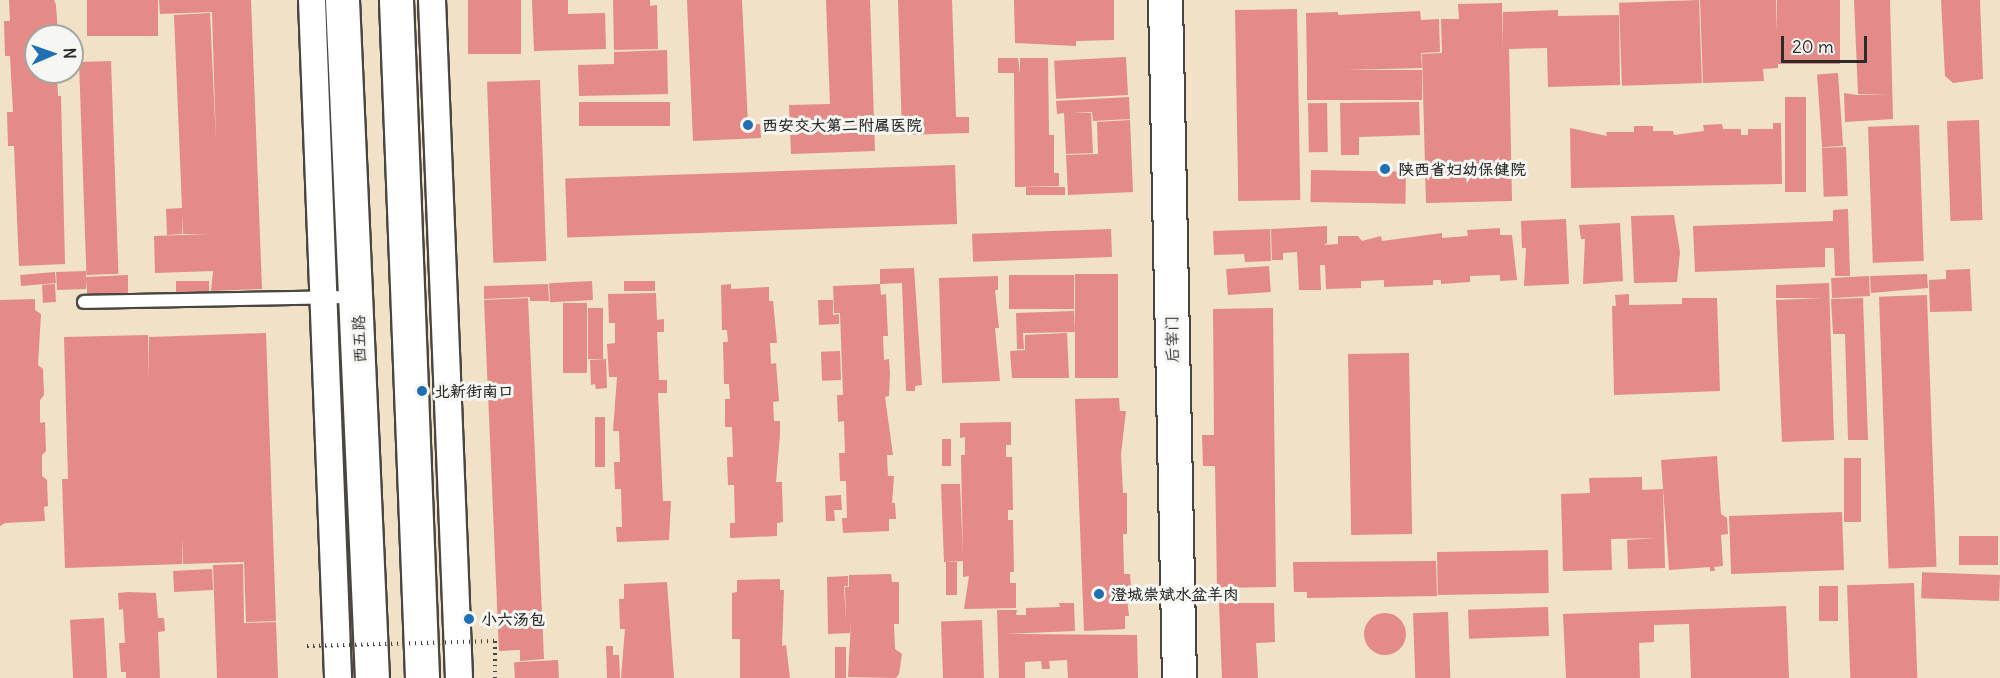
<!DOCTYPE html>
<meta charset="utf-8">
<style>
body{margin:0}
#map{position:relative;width:2000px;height:678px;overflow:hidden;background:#f1e1c6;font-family:Delius,"LXGW WenKai TC",sans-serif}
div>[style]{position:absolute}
.building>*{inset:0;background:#e48b87;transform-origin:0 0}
.round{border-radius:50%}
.path>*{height:4px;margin-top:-2px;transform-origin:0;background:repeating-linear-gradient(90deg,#494642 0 1.5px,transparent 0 6px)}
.roads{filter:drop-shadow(2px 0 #494642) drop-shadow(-2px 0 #494642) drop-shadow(0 2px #494642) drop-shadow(0 -2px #494642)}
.lane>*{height:12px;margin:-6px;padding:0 6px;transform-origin:6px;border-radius:6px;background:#fff}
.street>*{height:26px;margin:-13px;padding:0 13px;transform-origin:13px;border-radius:13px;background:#fff}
.secondary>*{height:33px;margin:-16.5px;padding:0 16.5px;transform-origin:16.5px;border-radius:16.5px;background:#fff}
.primary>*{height:33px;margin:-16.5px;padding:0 16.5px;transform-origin:16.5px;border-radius:16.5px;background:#fff}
.path-bridge>*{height:4px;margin-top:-2px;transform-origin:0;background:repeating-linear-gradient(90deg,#494642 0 1.5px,transparent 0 6px)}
.dots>*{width:16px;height:16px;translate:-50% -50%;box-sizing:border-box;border:3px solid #f6f6f2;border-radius:50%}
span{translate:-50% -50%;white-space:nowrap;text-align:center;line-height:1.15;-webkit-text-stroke:6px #f6f6f2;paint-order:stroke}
.poi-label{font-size:16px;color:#2b2b2b;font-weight:700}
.left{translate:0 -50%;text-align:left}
.street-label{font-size:16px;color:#2b2b2b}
.north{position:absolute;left:24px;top:24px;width:60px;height:60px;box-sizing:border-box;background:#f6f6f2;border:2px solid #a5a5a2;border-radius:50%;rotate:88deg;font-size:16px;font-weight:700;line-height:24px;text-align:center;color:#2b2b2b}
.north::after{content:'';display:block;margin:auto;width:21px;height:27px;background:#1f6fb2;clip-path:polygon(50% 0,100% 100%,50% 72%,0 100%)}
.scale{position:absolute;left:1781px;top:36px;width:86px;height:27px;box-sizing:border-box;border:3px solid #2b2b2b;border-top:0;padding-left:8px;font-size:18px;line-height:21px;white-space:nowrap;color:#2b2b2b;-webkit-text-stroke:4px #f6f6f2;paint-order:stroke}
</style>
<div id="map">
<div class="building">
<i style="clip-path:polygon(9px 0,54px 0,56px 5px,58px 36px,36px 36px,36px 72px,57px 72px,58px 96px,61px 96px,65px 264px,19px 266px,14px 146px,8px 146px,7px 112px,13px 112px,10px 56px,5px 56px,4px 21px,10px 21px)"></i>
<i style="left:87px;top:0;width:71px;height:36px"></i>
<i style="clip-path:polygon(159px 0,251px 0,262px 289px,211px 291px,213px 271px,155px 273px,154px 236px,209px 234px,183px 234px,182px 215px,182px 234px,167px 235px,166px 209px,182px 208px,174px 15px,210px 13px,216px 142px,212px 12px,160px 14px)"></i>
<i style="left:468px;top:0;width:53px;height:54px"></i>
<i style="clip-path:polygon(532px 0,568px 0,568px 14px,605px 13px,606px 49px,534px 51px)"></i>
<i style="clip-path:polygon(613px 0,650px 0,650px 6px,657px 5px,658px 49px,614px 50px)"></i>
<i style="clip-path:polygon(687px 0,742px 0,748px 125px,760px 124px,761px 138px,693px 141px)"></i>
<i style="clip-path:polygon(826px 0,870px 0,875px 151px,791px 154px,789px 105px,830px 104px)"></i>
<i style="clip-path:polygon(898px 0,952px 0,956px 117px,969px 117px,969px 133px,902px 135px)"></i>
<i style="clip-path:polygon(1014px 0,1114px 0,1114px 40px,1076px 41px,1076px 46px,1015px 43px)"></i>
<i style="left:1699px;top:0;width:83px;height:80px;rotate:88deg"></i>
<i style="clip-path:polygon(1700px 0,1776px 0,1778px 68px,1763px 69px,1764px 81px,1703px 83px)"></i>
<i style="left:1777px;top:0;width:63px;height:64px"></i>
<i style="clip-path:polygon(1854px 0,1890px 0,1893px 119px,1845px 122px,1844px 93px,1857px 95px,1889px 94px,1858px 94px)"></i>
<i style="clip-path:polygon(1941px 0,1980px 0,1983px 79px,1953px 83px,1945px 76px)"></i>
<i style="clip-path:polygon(1502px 3px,1503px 50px,1503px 12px,1558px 10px,1558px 16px,1619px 15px,1620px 85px,1548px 87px,1547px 48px,1509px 49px,1512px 201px,1426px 203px,1422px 54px,1442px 53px,1441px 19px,1459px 19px,1458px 4px)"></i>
<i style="left:1297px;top:9px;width:191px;height:62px;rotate:89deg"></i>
<i style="clip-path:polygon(1420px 11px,1421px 20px,1439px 19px,1440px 52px,1421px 53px,1422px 68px,1307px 71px,1306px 13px,1338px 12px,1338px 15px)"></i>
<i style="clip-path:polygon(667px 50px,668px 94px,579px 96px,578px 65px,614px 64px,614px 52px)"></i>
<i style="left:1126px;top:57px;width:38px;height:72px;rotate:87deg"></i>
<i style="clip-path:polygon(998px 58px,1018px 58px,1020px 74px,1020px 58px,1048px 58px,1049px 135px,1054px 135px,1054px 173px,1059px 173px,1059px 186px,1015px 187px,1014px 73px,998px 73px)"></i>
<i style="left:111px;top:61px;width:213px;height:32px;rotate:88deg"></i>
<i style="left:1422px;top:70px;width:30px;height:115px;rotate:90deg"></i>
<i style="left:1838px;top:73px;width:73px;height:21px;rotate:86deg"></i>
<i style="left:540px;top:80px;width:181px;height:53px;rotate:88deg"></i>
<i style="clip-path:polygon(1129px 97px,1130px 119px,1093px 121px,1092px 112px,1073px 113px,1091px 113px,1093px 153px,1066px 154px,1064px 113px,1057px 114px,1056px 101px)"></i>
<i style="left:1785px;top:97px;width:21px;height:95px"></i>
<i style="left:670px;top:102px;width:24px;height:91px;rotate:90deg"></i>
<i style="clip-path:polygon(1419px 102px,1420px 135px,1359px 137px,1359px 155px,1341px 155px,1340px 103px)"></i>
<i style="left:1327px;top:103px;width:49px;height:19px;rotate:89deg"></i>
<i style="clip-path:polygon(1130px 120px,1133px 192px,1068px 195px,1066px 155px,1098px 154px,1097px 122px)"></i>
<i style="left:1979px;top:120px;width:100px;height:32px;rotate:88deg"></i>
<i style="clip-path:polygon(1773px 123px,1781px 123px,1782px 184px,1571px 188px,1570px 128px,1607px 136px,1606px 132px,1634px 132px,1634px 126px,1653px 126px,1653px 131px,1673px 131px,1674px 135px,1704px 131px,1703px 125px,1722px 124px,1723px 129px,1741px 129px,1741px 135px,1748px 135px,1748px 129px,1773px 129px)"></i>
<i style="left:1919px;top:125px;width:136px;height:51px;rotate:88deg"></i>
<i style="left:1846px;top:147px;width:49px;height:24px;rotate:88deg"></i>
<i style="left:955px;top:165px;width:59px;height:390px;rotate:88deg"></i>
<i style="left:1311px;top:170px;width:95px;height:32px;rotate:1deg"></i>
<i style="left:1065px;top:187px;width:8px;height:39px;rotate:90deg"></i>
<i style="clip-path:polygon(1848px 209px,1850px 276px,1835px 276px,1834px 248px,1825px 248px,1825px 267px,1695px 272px,1693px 226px,1833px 221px,1833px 210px)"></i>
<i style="clip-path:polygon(1674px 215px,1680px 252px,1677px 282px,1634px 283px,1631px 216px)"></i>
<i style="clip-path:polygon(1566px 219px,1569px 284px,1524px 286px,1526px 248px,1522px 248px,1521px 221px)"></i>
<i style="clip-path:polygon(1620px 223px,1623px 281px,1583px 284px,1585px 239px,1581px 239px,1579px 225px)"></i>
<i style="clip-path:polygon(1327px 226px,1327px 243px,1324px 245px,1338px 244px,1338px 236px,1358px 236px,1362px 241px,1381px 236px,1382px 241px,1442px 233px,1442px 238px,1468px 236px,1467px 230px,1500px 228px,1500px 235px,1512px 235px,1517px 280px,1500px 281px,1500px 275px,1470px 276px,1470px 282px,1441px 284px,1441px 280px,1433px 280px,1433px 285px,1384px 287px,1384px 280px,1361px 281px,1361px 288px,1326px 289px,1325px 265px,1320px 265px,1321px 290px,1299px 290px,1297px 252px,1283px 253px,1283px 260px,1272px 260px,1271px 229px)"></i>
<i style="left:1111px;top:229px;width:28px;height:139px;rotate:88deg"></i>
<i style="clip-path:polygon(1270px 229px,1271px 261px,1245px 262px,1244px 254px,1214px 255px,1213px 231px)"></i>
<i style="left:1269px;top:266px;width:26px;height:43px;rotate:86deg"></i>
<i style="clip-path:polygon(914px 268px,922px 385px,915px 386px,915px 391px,906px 391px,902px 283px,880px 284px,881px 295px,886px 294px,888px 336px,883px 336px,884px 360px,889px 359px,890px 373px,889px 396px,885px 397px,893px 455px,887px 455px,888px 476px,894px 476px,892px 503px,895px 503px,896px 519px,889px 519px,889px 531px,843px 533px,842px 518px,847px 518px,846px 481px,840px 481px,839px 453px,845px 453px,844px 421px,838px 422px,837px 395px,843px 395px,840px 313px,834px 313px,833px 286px,880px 284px,880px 269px)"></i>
<i style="clip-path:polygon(1970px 269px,1972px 311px,1930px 312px,1929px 280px,1946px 279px,1946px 270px)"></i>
<i style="clip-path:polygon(86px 271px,86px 277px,128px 275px,128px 293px,87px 295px,87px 280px,86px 289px,57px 290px,56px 272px)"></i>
<i style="left:55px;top:272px;width:11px;height:35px;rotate:85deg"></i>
<i style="left:1075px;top:274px;width:43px;height:104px"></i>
<i style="clip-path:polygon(1927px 274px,1928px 288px,1871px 293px,1870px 276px)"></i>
<i style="left:1074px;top:275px;width:34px;height:65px;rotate:90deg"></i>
<i style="clip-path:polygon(998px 276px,998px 290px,995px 290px,999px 328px,995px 328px,1000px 381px,942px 383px,939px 278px)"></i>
<i style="left:1869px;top:276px;width:20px;height:38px;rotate:87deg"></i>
<i style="left:209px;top:281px;width:11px;height:33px;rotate:90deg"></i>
<i style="left:592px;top:281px;width:19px;height:43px;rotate:87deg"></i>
<i style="left:624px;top:281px;width:31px;height:10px"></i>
<i style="clip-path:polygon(1829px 283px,1834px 440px,1782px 442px,1776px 300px,1822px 298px,1776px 298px,1776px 285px)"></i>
<i style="left:55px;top:284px;width:18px;height:13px;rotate:87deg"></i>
<i style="clip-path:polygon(548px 284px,549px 301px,530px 301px,530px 297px,484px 299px,484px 286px)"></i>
<i style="clip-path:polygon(731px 284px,731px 289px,769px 287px,769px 301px,773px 301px,777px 343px,770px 343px,771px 364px,776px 363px,779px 401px,773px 402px,774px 421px,780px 421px,780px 434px,776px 482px,782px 482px,783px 522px,777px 523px,777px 536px,730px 538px,730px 523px,735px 523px,734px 485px,728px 485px,727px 457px,733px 457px,732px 427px,725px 427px,725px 399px,730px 399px,729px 384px,724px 384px,723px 342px,728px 342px,727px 330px,722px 330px,721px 285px)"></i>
<i style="clip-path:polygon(656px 293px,657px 320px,664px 319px,664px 332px,657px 332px,659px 380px,667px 380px,667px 393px,658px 393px,663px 501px,671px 501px,669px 540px,617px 542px,616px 527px,622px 527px,621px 489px,615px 489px,614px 462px,620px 462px,619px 431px,613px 431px,617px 377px,609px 377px,607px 344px,615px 343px,615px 323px,609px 323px,608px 294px)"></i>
<i style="clip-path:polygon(1629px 294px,1629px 305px,1682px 304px,1682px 298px,1717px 298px,1720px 391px,1614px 395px,1612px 306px,1616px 306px,1615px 295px)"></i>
<i style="left:1927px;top:295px;width:272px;height:48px;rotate:88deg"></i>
<i style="clip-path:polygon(528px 298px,544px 659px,520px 661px,520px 650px,499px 651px,484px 300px)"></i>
<i style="clip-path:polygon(1863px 298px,1868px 440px,1848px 440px,1845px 334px,1833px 334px,1831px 299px)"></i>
<i style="clip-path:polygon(35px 299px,35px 310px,41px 314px,38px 365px,43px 369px,44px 395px,40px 400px,40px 423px,45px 422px,46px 451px,42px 455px,42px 476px,47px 480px,48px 506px,44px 507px,45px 521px,5px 523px,0 526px,0 300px)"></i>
<i style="clip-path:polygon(818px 300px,833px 300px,833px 315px,839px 314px,839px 324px,819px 325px)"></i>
<i style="left:563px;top:303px;width:24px;height:70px"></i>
<i style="left:588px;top:308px;width:15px;height:51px"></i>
<i style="clip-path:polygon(1273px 308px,1276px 587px,1217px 588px,1215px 466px,1203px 466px,1202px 435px,1214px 435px,1213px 309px)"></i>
<i style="clip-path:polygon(1074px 311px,1075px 332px,1023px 333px,1024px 349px,1017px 349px,1016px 313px)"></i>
<i style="clip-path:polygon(266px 333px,276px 621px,246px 622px,244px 562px,183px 564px,182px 536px,182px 564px,65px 568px,62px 479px,68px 479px,64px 337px,148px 335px,149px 380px,149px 337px)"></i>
<i style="clip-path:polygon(1067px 333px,1069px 378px,1012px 378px,1010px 351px,1025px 350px,1025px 335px)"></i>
<i style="left:840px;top:351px;width:29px;height:19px;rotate:88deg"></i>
<i style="left:1409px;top:353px;width:181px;height:61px;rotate:89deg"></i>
<i style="clip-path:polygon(606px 359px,607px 388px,596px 389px,595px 384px,591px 385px,590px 360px)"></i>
<i style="clip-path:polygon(1119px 398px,1120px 411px,1126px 411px,1121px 454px,1123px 493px,1127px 493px,1127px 534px,1123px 534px,1124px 574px,1130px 574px,1131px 589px,1126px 589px,1129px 616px,1125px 616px,1125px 629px,1084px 631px,1075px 399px)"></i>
<i style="left:595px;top:417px;width:10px;height:50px"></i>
<i style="clip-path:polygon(1011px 422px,1011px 445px,1006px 445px,1006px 457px,1012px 457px,1013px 510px,1008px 510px,1008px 520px,1013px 520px,1014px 572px,1010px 572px,1010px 583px,1016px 583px,1016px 608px,964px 609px,969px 576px,963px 577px,963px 561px,944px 562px,941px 484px,960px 484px,963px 556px,961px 455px,965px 455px,965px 437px,960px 438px,960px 423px)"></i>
<i style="left:942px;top:439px;width:9px;height:27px"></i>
<i style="clip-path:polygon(1717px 456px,1721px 514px,1727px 518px,1728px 534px,1721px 535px,1723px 566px,1714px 567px,1715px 571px,1710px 571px,1710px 567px,1669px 570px,1661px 460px)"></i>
<i style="left:1844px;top:458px;width:17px;height:64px"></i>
<i style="clip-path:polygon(1642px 477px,1642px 490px,1663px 489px,1665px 568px,1628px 569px,1627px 540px,1656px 538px,1611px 539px,1612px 570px,1563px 571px,1561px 494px,1590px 493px,1589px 478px)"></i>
<i style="clip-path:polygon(841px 495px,842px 510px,834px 510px,835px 521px,826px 521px,825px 496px)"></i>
<i style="left:1842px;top:512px;width:58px;height:113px;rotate:88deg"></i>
<i style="left:1959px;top:536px;width:39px;height:29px"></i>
<i style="left:1548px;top:550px;width:43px;height:111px;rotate:89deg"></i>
<i style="clip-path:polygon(1436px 561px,1437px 596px,1307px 598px,1307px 592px,1294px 592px,1293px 562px)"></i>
<i style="left:946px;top:562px;width:11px;height:33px"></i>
<i style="clip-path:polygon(243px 564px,244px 623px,276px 622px,278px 678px,217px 678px,213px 565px)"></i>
<i style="left:212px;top:569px;width:21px;height:39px;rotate:87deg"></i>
<i style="clip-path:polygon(891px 574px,892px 582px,899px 582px,899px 624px,894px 624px,895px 649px,902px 654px,899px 674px,896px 678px,848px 677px,851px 621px,850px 633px,828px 634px,827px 577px,848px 576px,848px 586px,844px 586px,846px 622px,845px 587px,849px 587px,849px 575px)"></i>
<i style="left:2000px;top:575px;width:26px;height:78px;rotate:92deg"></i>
<i style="clip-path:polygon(780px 579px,780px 590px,784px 590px,782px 646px,786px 645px,790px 678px,740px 678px,740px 639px,732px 639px,732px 593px,737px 592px,737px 580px)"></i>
<i style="clip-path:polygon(667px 582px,674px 678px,621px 678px,625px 629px,620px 629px,619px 599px,624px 599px,624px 584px)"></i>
<i style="left:1914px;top:583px;width:95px;height:67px;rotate:88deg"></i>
<i style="left:1819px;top:586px;width:19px;height:35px"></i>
<i style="clip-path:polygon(128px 592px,156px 593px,158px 618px,164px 618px,165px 631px,158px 632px,160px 678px,126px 678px,126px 672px,121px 672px,119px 643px,125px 643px,123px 609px,119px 610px,118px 593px)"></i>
<i style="clip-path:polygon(1059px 603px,1074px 603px,1075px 631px,1004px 634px,1137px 635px,1138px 678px,1068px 678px,1067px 660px,1049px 661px,1050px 669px,1042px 669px,1041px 661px,1025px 662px,1025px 678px,999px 678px,997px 610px,1017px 610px,1016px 615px,1026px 615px,1026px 608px,1060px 607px)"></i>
<i style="clip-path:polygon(1219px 603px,1274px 603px,1275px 642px,1256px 643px,1258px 678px,1222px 678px)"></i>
<i style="clip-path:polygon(1786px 606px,1789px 678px,1691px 678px,1689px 624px,1654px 625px,1654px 642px,1639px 643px,1640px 678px,1566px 678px,1563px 614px)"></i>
<i style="left:1548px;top:607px;width:29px;height:80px;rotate:88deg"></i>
<i style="left:1448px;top:612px;width:66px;height:35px;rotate:88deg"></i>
<i class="round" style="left:1364px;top:613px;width:42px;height:42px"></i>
<i style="left:104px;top:618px;width:60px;height:34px;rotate:87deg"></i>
<i style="left:982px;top:620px;width:58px;height:41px;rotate:88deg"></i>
<i style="clip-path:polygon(606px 646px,613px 646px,613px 655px,619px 655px,620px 678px,607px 678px)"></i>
<i style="left:835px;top:647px;width:11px;height:31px"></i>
<i style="left:558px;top:660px;width:18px;height:44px;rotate:87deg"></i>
</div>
<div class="path">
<i style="left:495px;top:641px;width:37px;rotate:90deg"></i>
</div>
<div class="roads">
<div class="lane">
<i style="left:84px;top:302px;width:270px;rotate:-1.1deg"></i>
</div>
<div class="street">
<i style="left:312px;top:0;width:678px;rotate:87.8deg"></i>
<i style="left:432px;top:0;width:679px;rotate:87.72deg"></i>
</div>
<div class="secondary">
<i style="left:1165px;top:0;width:678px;rotate:88.82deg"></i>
</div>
<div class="primary">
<i style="left:342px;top:0;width:679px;rotate:87.47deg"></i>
<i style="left:396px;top:0;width:678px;rotate:87.8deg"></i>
</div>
</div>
<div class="path-bridge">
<i style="left:307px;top:646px;width:188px;rotate:-1.5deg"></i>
</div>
<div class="dots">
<i style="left:748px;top:125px;background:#1f6fb2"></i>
<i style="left:1385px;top:169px;background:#1f6fb2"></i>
<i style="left:422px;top:391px;background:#1f6fb2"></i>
<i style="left:1099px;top:594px;background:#1f6fb2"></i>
<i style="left:469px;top:619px;background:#1f6fb2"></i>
</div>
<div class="poi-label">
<span class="left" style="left:762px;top:125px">西安交大第二附属医院</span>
<span class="left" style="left:1398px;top:169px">陕西省妇幼保健院</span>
<span class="left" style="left:434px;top:391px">北新街南口</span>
<span class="left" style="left:1111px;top:594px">澄城崇斌水盆羊肉</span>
<span class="left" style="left:481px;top:619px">小六汤包</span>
</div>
<div class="street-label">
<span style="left:359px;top:339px;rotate:-92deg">西五路</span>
<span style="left:1172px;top:339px;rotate:-91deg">后宰门</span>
</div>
<div class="north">N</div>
<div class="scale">20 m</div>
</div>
